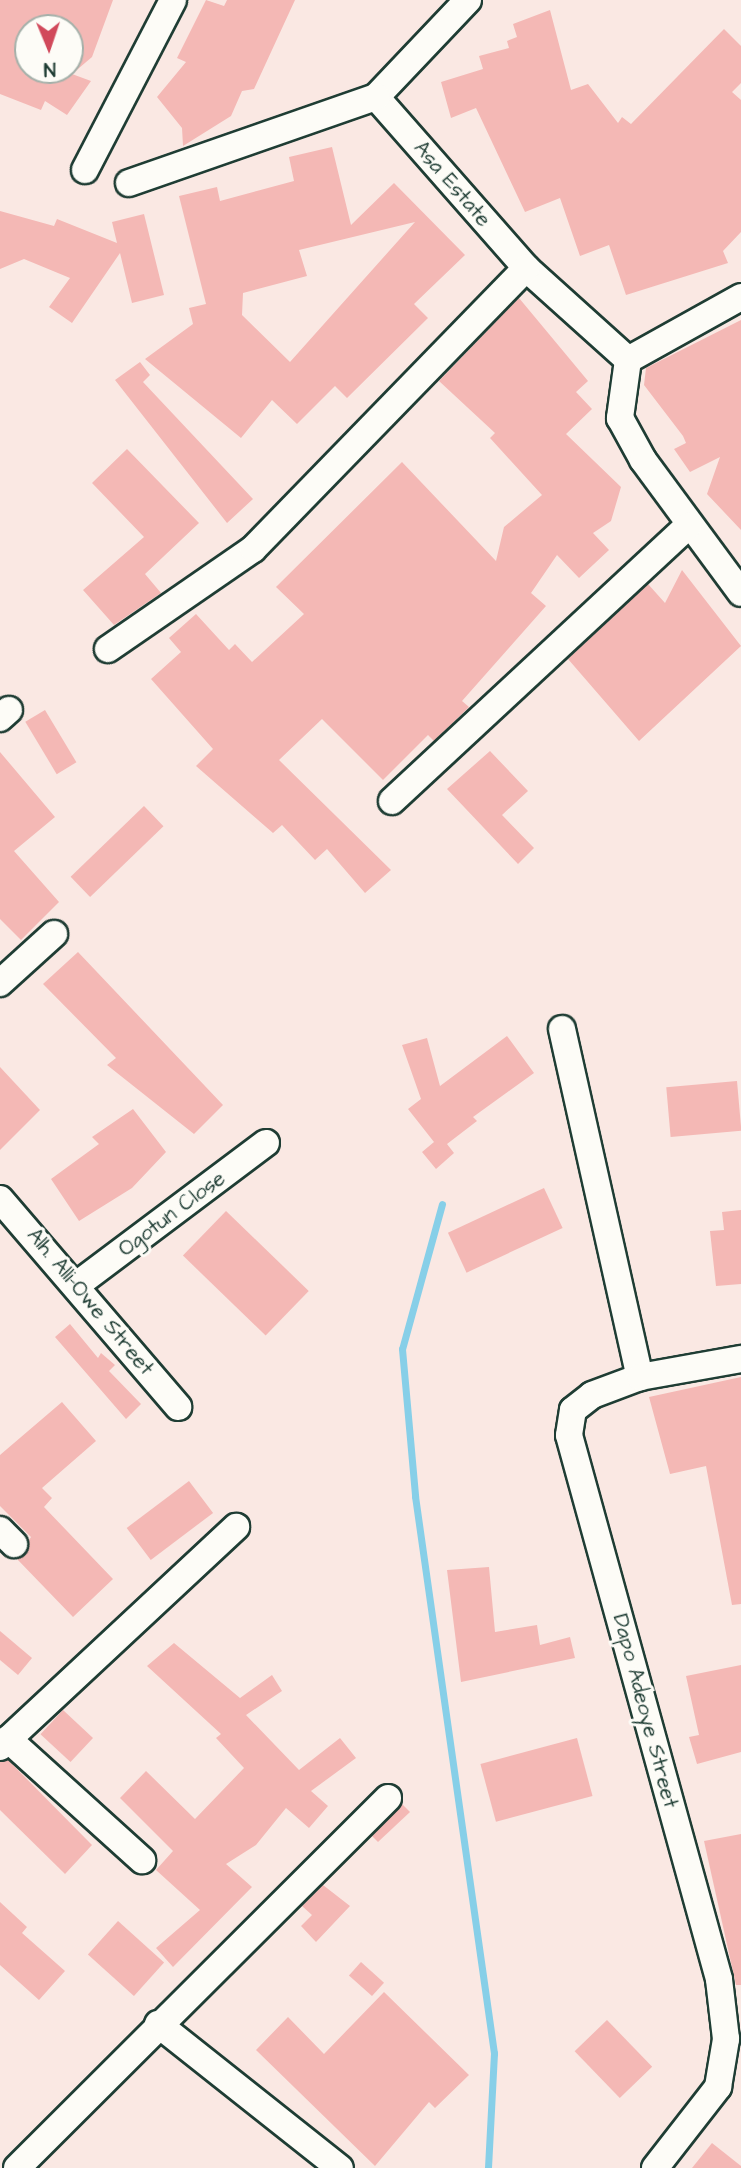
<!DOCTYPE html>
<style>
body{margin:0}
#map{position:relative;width:741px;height:2168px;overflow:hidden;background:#fae8e3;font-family:"Architects Daughter",sans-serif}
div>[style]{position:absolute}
.stream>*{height:7px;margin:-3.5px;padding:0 3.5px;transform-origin:3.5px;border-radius:3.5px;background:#87cfe8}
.building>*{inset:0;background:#f4b8b5;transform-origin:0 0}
.roads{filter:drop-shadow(2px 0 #1f3d34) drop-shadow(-2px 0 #1f3d34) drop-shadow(0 2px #1f3d34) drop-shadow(0 -2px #1f3d34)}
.street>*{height:26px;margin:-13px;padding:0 13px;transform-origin:13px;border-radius:13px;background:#fdfcf7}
span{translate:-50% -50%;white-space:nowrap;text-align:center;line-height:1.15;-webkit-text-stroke:6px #fdfcf7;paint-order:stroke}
.street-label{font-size:21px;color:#1f3d34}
.north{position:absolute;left:14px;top:14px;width:70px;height:70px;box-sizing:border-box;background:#fdfcf7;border:2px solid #a4b0a9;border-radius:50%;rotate:178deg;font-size:19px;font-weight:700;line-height:28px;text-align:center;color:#1f3d34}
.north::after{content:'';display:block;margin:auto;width:24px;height:32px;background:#d1495b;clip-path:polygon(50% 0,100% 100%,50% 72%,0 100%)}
</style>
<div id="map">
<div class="stream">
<i style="left:442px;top:1204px;width:150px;rotate:105.4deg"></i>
<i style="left:402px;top:1349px;width:148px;rotate:84.9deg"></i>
<i style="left:415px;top:1496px;width:563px;rotate:81.93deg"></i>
<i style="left:494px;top:2053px;width:115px;rotate:93deg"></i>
</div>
<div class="building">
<i style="clip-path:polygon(evenodd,0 0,113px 0,92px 57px,72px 74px,91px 81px,67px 115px,45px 101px,41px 110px,0 94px,0 0,28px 28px,70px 28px,70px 74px,28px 70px,28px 28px)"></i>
<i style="clip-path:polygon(206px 0,224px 6px,227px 0,295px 0,254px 89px,242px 91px,231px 116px,183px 146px,182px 128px,157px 97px,186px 62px,177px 58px)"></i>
<i style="clip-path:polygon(550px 10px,571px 90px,588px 84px,618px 123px,622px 117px,631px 124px,724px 29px,741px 46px,741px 83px,732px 92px,741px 100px,741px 232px,723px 251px,728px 263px,626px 295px,609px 245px,580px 256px,560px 198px,525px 212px,476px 108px,451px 118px,441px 82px,483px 69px,479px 56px,509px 48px,507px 41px,517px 37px,513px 24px)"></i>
<i style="clip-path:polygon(evenodd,332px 147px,351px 225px,394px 183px,465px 255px,414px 304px,428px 318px,347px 398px,335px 386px,297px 424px,272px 400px,241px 438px,145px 359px,193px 324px,189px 308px,206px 304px,179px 196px,217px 187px,220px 201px,294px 181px,289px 157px,332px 147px,415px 222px,290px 362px,242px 315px,243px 293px,307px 276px,299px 250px,415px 222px)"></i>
<i style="clip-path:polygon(0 211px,54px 226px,57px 219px,117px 243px,112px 222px,144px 214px,164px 295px,132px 303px,120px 253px,72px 323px,49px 307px,70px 278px,24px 259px,0 269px)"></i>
<i style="clip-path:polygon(519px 298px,588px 381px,576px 392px,592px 409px,566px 434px,621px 487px,611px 521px,593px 533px,609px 550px,579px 578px,557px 555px,531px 593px,546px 606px,462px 701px,469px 707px,434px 741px,428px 735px,383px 780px,322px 719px,279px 760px,391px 870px,365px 893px,327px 849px,315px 860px,282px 825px,273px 833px,196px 766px,213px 749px,151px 679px,181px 652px,169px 638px,196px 614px,229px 650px,235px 644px,252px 662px,304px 614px,276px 587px,402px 462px,496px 561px,504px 527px,542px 495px,490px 438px,495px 433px,439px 381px)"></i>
<i style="clip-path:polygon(741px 320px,741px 530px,707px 494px,720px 457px,690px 472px,674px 449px,686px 443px,683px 436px,644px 385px,646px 368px)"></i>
<i style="clip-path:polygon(140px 362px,150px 375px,143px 382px,253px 499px,227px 523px,115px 380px)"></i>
<i style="clip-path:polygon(127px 449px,199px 523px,145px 574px,161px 593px,114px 625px,83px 590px,144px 537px,92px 483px)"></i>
<i style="clip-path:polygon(682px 570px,741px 646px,639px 741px,568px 659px,648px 584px,665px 603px)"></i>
<i style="left:45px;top:710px;width:61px;height:23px;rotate:59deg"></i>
<i style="clip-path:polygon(490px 751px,528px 791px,502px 815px,534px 848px,518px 864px,447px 789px)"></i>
<i style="clip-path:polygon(0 752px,55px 817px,14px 851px,59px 902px,21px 940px,0 919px)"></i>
<i style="left:144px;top:806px;width:28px;height:102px;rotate:46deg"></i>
<i style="clip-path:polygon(78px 952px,223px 1105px,194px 1134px,107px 1065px,116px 1058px,43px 984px)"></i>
<i style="clip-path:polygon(507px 1036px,534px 1073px,473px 1117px,477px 1121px,447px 1144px,454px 1153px,436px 1169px,422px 1152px,434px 1142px,408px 1109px,421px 1099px,402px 1045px,427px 1038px,440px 1086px)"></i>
<i style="clip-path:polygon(0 1067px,40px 1110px,0 1150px)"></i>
<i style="left:737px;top:1081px;width:50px;height:71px;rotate:85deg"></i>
<i style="clip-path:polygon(133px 1109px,166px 1152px,132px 1188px,79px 1221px,51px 1179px,99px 1144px,92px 1137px)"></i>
<i style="left:544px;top:1188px;width:44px;height:106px;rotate:65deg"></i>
<i style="clip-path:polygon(741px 1210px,741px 1284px,716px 1286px,710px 1231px,724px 1230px,722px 1212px)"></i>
<i style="left:226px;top:1211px;width:115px;height:62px;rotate:44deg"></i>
<i style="clip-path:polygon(70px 1324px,98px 1358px,101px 1353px,115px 1365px,109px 1371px,141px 1404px,126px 1419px,55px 1337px)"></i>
<i style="clip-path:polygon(741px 1377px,741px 1604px,732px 1605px,706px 1466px,670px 1474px,649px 1397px)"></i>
<i style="clip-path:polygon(62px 1402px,96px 1441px,42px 1488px,52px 1498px,44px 1507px,113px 1579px,73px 1617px,17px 1559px,31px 1537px,0 1506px,0 1455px)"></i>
<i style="left:189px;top:1481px;width:40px;height:78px;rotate:53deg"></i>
<i style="clip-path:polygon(489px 1567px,495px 1632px,537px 1625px,540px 1645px,570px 1637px,575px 1658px,461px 1682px,447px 1570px)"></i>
<i style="clip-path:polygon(0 1631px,32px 1658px,18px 1675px,0 1660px)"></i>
<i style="clip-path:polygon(174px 1643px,240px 1698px,272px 1675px,282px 1691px,246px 1715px,299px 1770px,340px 1738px,356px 1758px,311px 1791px,328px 1806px,309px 1828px,286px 1808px,256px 1845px,226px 1864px,252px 1887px,173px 1967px,156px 1948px,200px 1910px,156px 1870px,173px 1851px,120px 1798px,146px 1771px,195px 1819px,244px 1768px,216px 1738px,221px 1734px,147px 1666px)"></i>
<i style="clip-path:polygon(741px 1665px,741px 1752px,697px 1764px,689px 1737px,699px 1735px,686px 1676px)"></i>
<i style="left:63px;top:1710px;width:41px;height:33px;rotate:43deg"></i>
<i style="left:577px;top:1738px;width:60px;height:100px;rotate:75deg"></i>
<i style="clip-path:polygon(8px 1760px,92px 1845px,65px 1874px,0 1810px,0 1762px)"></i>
<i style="clip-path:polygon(402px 1804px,410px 1812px,378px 1842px,372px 1836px)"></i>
<i style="clip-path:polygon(741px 1834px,741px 1985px,736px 1985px,704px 1841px)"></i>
<i style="clip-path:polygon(323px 1885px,350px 1906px,316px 1942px,301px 1926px,312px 1915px,302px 1906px)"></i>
<i style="clip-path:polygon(0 1902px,27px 1927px,22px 1933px,65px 1971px,39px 2000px,0 1965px)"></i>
<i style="left:118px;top:1921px;width:62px;height:45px;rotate:42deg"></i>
<i style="left:361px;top:1962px;width:31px;height:18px;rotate:42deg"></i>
<i style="clip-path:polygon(384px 1992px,469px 2075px,435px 2108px,429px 2102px,375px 2166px,256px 2050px,288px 2017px,324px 2054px)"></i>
<i style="left:607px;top:2020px;width:65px;height:45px;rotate:46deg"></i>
<i style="clip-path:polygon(712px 2143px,741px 2166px,741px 2168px,692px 2168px)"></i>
</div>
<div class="roads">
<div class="street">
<i style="left:468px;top:0;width:134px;rotate:133.5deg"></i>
<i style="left:376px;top:97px;width:227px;rotate:48.7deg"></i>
<i style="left:526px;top:268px;width:137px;rotate:42deg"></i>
<i style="left:85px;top:170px;width:191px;rotate:-62.6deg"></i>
<i style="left:129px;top:183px;width:262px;rotate:-19.2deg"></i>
<i style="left:741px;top:297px;width:129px;rotate:150.9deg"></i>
<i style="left:628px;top:360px;width:59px;rotate:97.9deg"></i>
<i style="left:620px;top:418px;width:48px;rotate:61.3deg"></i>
<i style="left:643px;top:460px;width:165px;rotate:53.6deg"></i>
<i style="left:108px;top:649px;width:176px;rotate:-34.6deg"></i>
<i style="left:253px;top:549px;width:392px;rotate:-45.8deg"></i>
<i style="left:0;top:718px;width:12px;rotate:-42deg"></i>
<i style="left:392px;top:801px;width:404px;rotate:-42.9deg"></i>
<i style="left:0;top:983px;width:73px;rotate:-42.2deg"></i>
<i style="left:562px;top:1029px;width:357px;rotate:77.4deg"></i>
<i style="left:0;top:1199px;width:274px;rotate:49.4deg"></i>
<i style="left:78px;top:1284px;width:235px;rotate:-36.9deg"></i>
<i style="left:0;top:1530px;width:20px;rotate:45deg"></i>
<i style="left:8px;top:1739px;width:181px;rotate:42.1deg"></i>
<i style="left:0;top:1747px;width:323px;rotate:-43deg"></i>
<i style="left:158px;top:2024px;width:232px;rotate:38.4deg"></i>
<i style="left:17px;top:2168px;width:524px;rotate:-44.92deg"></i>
<i style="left:655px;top:2168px;width:103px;rotate:-52.1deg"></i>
<i style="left:718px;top:2087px;width:49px;rotate:-80.5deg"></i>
<i style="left:726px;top:2039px;width:60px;rotate:-96.7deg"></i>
<i style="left:719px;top:1979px;width:564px;rotate:-105.42deg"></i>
<i style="left:569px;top:1435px;width:25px;rotate:-81deg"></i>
<i style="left:573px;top:1410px;width:24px;rotate:-38deg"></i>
<i style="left:592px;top:1395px;width:51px;rotate:-20.6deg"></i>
<i style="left:640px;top:1377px;width:103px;rotate:-10.1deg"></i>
</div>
</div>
<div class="street-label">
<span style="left:452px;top:184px;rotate:49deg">Asa Estate</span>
<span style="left:172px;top:1214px;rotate:-37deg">Ogotun Close</span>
<span style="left:90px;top:1302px;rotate:50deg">Alh. Alli-Owe Street</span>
<span style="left:645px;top:1711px;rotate:75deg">Dapo Adeoye Street</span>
</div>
<div class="north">N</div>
</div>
